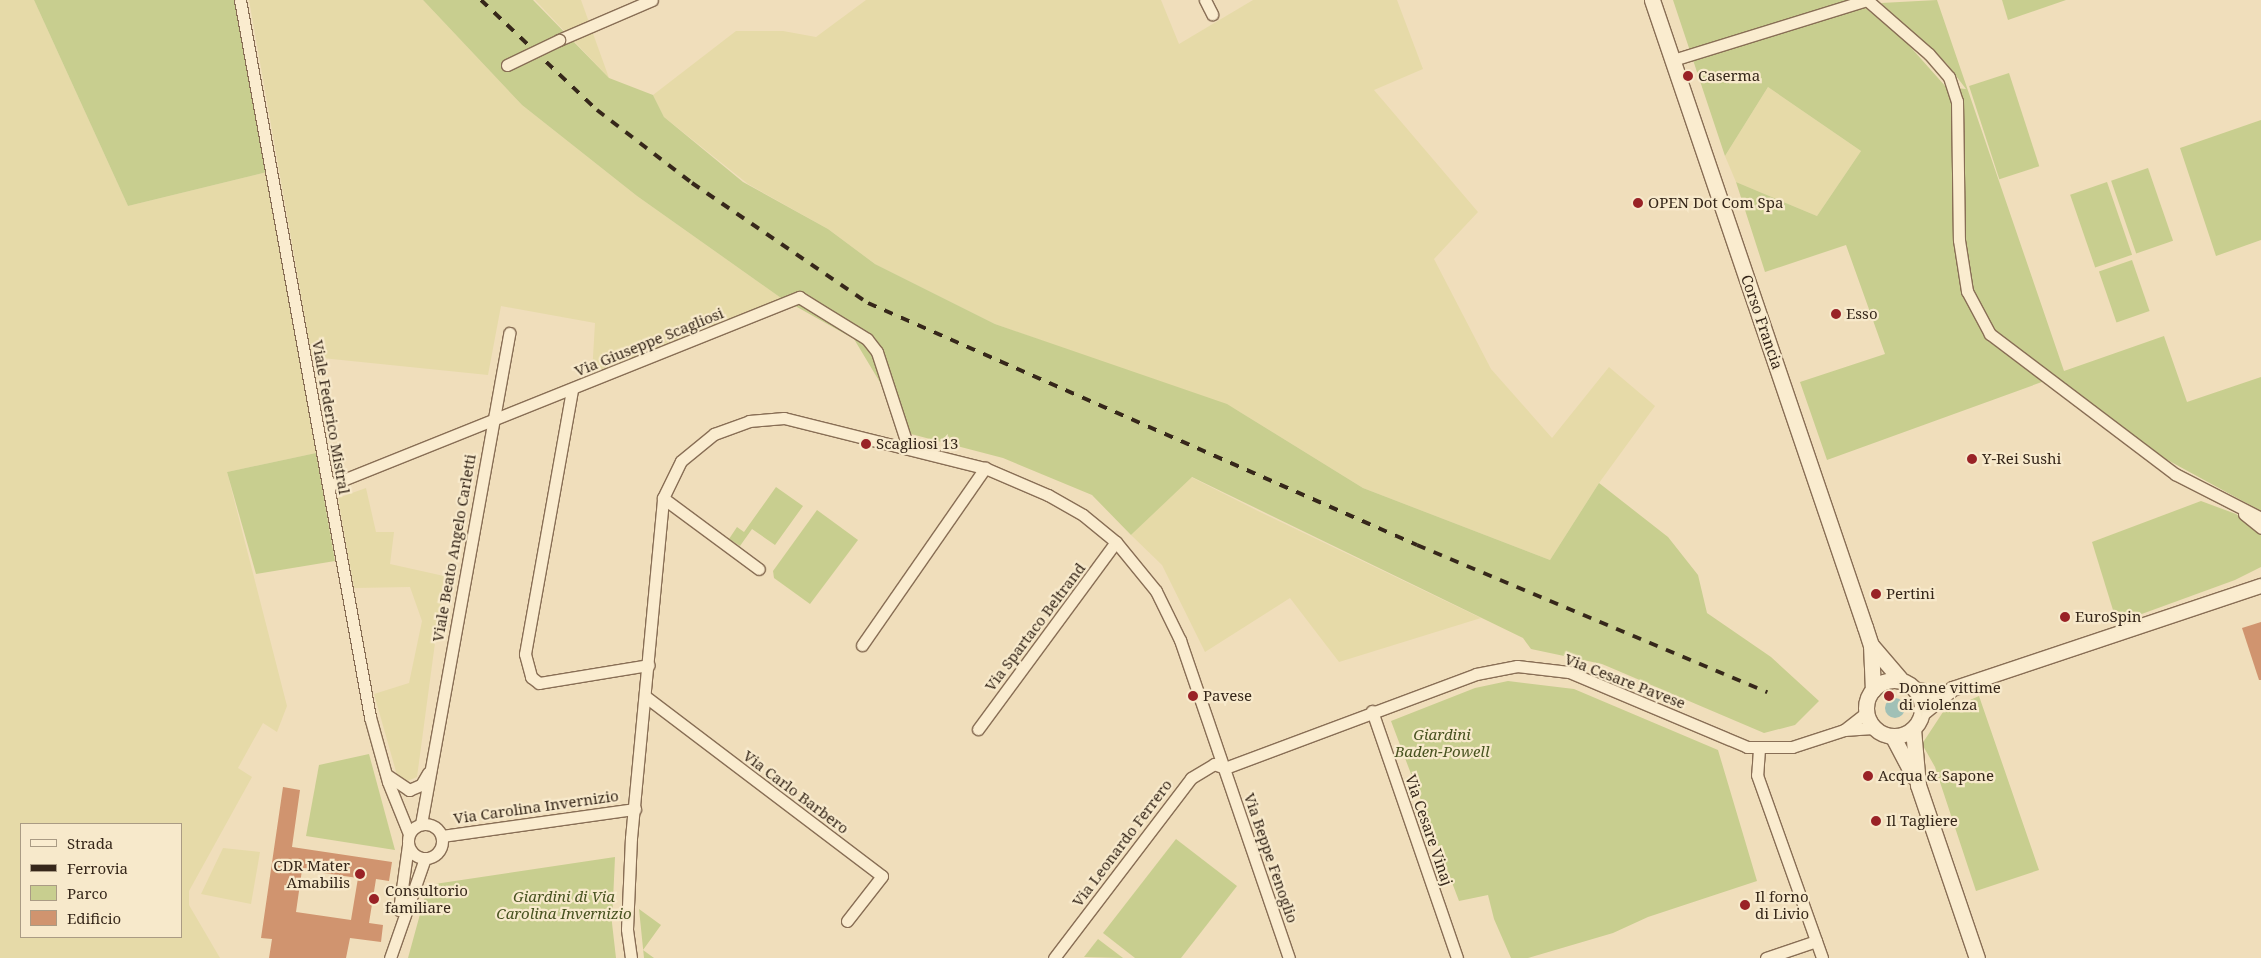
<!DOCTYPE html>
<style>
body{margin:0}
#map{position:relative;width:2261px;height:958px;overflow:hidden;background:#f0debb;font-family:"Noto Serif",serif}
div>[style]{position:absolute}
.farmland>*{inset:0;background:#e6daa8}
.green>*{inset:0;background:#c8ce8f;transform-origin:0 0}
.water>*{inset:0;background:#a0c0b6}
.round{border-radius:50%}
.building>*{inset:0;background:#d0946f}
.roads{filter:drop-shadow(1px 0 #886e55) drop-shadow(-1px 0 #886e55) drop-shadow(0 1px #886e55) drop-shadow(0 -1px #886e55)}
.minor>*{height:11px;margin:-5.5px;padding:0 5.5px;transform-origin:5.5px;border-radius:5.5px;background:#faeccf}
.minor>.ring{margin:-5.5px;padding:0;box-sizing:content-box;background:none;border:11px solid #faeccf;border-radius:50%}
.tertiary>*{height:14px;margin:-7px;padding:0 7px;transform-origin:7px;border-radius:7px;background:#faeccf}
.secondary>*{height:15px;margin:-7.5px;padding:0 7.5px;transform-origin:7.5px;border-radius:7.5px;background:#faeccf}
.secondary>.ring{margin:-7.5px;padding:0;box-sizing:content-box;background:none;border:15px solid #faeccf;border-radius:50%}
.rail>*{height:4px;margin-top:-2px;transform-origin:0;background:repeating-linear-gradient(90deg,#36271a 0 9px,transparent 0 18px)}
.bridges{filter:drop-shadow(1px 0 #886e55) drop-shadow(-1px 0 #886e55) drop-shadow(0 1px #886e55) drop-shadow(0 -1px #886e55)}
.minor-bridge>*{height:11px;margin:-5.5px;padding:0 5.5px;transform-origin:5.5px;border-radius:5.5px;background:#faeccf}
.dots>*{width:14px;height:14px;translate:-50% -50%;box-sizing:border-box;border:2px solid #f7e9cb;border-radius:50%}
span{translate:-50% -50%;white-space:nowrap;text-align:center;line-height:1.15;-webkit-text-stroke:4.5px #f7e9cb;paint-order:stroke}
.poi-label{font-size:15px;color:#36271a}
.left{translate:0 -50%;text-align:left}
.right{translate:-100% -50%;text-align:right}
.street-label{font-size:15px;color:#36271a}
.park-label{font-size:15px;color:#485320;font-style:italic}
.legend{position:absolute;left:20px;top:823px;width:162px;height:115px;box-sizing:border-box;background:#f7e9cb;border:1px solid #aa9b84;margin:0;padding:6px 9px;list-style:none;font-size:15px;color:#36271a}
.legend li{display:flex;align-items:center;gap:10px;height:25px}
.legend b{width:25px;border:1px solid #aa9b84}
</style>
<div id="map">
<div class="farmland">
<i style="clip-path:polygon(evenodd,0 0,34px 0,128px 206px,267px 172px,316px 453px,227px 472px,287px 706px,277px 732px,263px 723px,238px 768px,252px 777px,189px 891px,189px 905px,220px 958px,0 958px,0 0,21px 824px,181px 824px,181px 937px,21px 937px,21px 824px)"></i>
<i style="clip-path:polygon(249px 0,423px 0,522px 105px,637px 196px,781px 298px,592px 374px,595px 323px,501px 306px,488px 375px,312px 357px)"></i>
<i style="clip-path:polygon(535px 0,581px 0,609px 78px)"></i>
<i style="clip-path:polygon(866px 0,1161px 0,1179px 44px,1253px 0,1397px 0,1423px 69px,1374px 90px,1478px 212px,1434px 259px,1491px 369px,1552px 438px,1609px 367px,1655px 406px,1599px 483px,1550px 560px,1363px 488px,1235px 409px,995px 324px,875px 264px,828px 229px,748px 184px,664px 117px,653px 95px,736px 31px,783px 31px,816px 37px)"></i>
<i style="clip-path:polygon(1768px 87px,1861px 151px,1817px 216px,1736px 182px,1725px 156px)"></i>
<i style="clip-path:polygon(1191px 477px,1256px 510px,1481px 618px,1339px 662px,1290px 598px,1205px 652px,1162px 565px,1131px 535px)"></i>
<i style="clip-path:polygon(366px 488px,376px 532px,394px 532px,390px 564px,444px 576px,417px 777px,405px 782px,397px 775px,374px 694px,409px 683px,422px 621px,410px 587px,354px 588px,338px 498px)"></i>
<i style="clip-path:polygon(223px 848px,260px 852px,251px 904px,201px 894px)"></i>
</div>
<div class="green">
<i style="clip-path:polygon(34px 0,236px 0,267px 172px,128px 206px)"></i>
<i style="clip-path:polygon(423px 0,533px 0,609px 78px,653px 95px,664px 117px,743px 182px,828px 229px,875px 264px,995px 324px,1227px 404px,1363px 488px,1550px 560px,1599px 483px,1668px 537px,1698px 575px,1707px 613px,1771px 657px,1819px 701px,1795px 725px,1764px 733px,1602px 664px,1531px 649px,1523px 638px,1192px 477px,1131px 535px,1092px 495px,1003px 458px,911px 434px,854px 339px,781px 298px,637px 196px,522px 105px)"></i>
<i style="clip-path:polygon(1673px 0,1856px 0,1906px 42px,1946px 87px,1966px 89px,1947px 64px,1881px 3px,1937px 0,2064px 371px,2164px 336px,2187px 402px,2261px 377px,2261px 511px,2151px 451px,2053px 378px,1827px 460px,1800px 382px,1885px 354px,1846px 245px,1765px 272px,1736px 182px,1817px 216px,1861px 151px,1768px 87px,1725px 156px)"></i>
<i style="clip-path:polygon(2002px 0,2066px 0,2008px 20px)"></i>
<i style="left:2009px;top:73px;width:98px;height:42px;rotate:72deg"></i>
<i style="clip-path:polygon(2261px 120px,2261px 240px,2216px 256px,2180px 148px)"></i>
<i style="left:2148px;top:168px;width:77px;height:39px;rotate:71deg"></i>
<i style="left:2107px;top:182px;width:77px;height:39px;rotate:71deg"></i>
<i style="left:2132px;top:260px;width:54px;height:35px;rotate:71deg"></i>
<i style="clip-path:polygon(316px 453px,335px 561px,256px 574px,227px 472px)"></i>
<i style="clip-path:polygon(776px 487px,803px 506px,775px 545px,752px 529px,740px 546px,729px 539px,737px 527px,744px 532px)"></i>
<i style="clip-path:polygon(2201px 501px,2236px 514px,2261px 531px,2261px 567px,2235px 580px,2117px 623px,2092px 542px)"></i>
<i style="clip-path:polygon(817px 510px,858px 540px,810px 604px,774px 578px,773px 571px)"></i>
<i style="clip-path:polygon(1508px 681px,1574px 689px,1718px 750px,1757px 881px,1648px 917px,1613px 933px,1528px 958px,1511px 958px,1494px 919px,1488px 895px,1459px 901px,1391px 721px,1475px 688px)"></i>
<i style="clip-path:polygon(1979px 696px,2039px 870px,1976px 891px,1935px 767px,1922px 744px,1943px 712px)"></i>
<i style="clip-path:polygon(369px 754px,395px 850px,306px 836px,319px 765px)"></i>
<i style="clip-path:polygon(1176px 839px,1237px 886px,1181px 958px,1135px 958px,1103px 933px)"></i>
<i style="clip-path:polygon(615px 857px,612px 923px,616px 958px,408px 958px,428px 885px)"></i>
<i style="clip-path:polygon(639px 909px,661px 925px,643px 950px,654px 958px,644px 958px)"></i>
<i style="clip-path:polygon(1098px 939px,1123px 958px,1084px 957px)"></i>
</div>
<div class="water">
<i class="round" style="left:1885px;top:698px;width:20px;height:20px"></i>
</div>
<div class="building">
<i style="clip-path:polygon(2261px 622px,2261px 680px,2259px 680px,2242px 628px)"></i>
<i style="clip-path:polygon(evenodd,283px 787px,300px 790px,292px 847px,392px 862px,389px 881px,376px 879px,369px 923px,383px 925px,381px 942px,350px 938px,346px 958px,269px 958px,272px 939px,261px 938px,283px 787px,302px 870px,358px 878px,351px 920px,296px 912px,302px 870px)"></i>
</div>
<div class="roads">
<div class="minor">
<i style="left:240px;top:0;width:729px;rotate:79.72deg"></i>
<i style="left:370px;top:717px;width:67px;rotate:74.5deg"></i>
<i style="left:388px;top:782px;width:56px;rotate:68deg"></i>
<i style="left:1205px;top:0;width:16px;rotate:63deg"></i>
<i style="left:1867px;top:0;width:82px;rotate:41.1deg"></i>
<i style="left:1929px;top:54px;width:30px;rotate:49deg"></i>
<i style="left:1949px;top:77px;width:25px;rotate:72deg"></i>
<i style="left:1957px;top:101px;width:139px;rotate:89.2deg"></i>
<i style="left:1959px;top:240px;width:52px;rotate:81.1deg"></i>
<i style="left:1967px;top:291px;width:49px;rotate:61.9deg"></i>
<i style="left:1990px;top:334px;width:232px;rotate:37.1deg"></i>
<i style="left:2175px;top:474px;width:97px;rotate:27.1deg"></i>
<i style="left:559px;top:40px;width:101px;rotate:-23.3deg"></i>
<i style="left:1673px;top:60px;width:203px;rotate:-17.2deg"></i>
<i style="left:572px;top:390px;width:268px;rotate:100.1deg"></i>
<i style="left:525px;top:654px;width:24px;rotate:75deg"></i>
<i style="left:531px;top:677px;width:10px;rotate:37deg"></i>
<i style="left:539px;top:683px;width:111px;rotate:-9.3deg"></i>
<i style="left:328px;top:486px;width:508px;rotate:-21.86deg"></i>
<i style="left:799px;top:297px;width:80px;rotate:31.7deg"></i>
<i style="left:867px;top:339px;width:16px;rotate:52deg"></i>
<i style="left:877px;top:352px;width:100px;rotate:71.9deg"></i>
<i style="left:663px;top:498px;width:119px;rotate:36.5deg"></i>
<i style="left:2244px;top:514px;width:22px;rotate:39deg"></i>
<i style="left:862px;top:645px;width:216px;rotate:-55.2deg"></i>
<i style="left:646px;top:697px;width:296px;rotate:37.2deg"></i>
<i style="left:882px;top:876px;width:57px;rotate:127.9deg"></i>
<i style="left:1372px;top:711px;width:261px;rotate:71deg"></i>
<i style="left:978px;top:729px;width:232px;rotate:-53.6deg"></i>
<i style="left:1844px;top:730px;width:28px;rotate:-38deg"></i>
<i style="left:1759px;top:749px;width:26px;rotate:94deg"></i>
<i style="left:1757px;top:775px;width:194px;rotate:70.4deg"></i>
<i style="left:1225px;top:768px;width:268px;rotate:-20.5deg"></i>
<i style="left:1476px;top:674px;width:42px;rotate:-11deg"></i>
<i style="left:1517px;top:666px;width:52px;rotate:6.6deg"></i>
<i style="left:1569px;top:672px;width:193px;rotate:22.8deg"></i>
<i style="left:1747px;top:747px;width:45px"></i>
<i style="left:1792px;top:747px;width:55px;rotate:-18.1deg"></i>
<i style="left:1844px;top:730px;width:29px;rotate:-4deg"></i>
<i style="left:387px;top:775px;width:27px;rotate:34deg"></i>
<i style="left:409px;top:790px;width:13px;rotate:-23deg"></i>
<i style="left:421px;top:785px;width:14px;rotate:-60deg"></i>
<i class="ring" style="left:408px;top:824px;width:23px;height:23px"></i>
<i style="left:421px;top:824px;width:499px;rotate:-79.8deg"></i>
<i style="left:442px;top:836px;width:195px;rotate:-8deg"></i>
<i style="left:399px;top:910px;width:66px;rotate:-82.1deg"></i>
<i style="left:390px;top:958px;width:106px;rotate:-70.7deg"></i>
<i style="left:631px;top:958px;width:29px;rotate:-98deg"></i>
<i style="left:627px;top:929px;width:91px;rotate:-87.5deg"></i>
<i style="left:631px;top:838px;width:342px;rotate:-84.6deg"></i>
<i style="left:663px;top:498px;width:41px;rotate:-64.1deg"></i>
<i style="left:681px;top:461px;width:43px;rotate:-39.3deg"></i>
<i style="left:714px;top:434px;width:37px;rotate:-20deg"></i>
<i style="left:749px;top:421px;width:35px;rotate:-5deg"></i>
<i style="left:784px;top:418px;width:207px;rotate:14deg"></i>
<i style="left:985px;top:468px;width:69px;rotate:23.2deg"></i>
<i style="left:1048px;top:495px;width:40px;rotate:29.7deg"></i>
<i style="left:1083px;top:515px;width:43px;rotate:39.3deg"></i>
<i style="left:1116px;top:542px;width:63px;rotate:50.8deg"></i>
<i style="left:1156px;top:591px;width:55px;rotate:63.9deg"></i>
<i style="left:1180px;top:640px;width:336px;rotate:71.1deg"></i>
<i style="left:1054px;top:958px;width:226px;rotate:-52.7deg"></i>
<i style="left:1191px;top:778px;width:27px;rotate:-31deg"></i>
<i style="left:1214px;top:764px;width:12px;rotate:20deg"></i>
<i style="left:1766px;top:958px;width:53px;rotate:-18.8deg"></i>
</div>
<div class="tertiary">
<i style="left:1915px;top:690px;width:30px;rotate:6deg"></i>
<i style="left:1922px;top:714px;width:40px;rotate:-39deg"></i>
<i style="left:1953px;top:689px;width:325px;rotate:-18.5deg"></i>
</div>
<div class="secondary">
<i style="left:1652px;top:0;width:662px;rotate:71.24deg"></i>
<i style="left:1865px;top:627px;width:19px;rotate:72deg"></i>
<i style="left:1871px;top:645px;width:48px;rotate:49.3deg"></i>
<i style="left:1871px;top:645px;width:45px;rotate:87.5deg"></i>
<i class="ring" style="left:1866px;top:680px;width:41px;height:41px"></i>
<i style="left:1913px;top:729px;width:56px;rotate:84.9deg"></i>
<i style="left:1918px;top:785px;width:183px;rotate:71.2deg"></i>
<i style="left:1893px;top:737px;width:45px;rotate:62.3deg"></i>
</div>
</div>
<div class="rail">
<i style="left:481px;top:0;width:160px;rotate:43.5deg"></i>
<i style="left:597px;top:110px;width:120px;rotate:37.5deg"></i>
<i style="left:692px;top:183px;width:213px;rotate:34.3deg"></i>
<i style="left:868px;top:303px;width:600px;rotate:23.79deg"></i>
<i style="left:1417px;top:545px;width:380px;rotate:22.8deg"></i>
</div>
<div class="bridges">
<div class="minor-bridge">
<i style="left:507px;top:65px;width:58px;rotate:-25.7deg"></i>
</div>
</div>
<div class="dots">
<i style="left:1688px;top:76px;background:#992226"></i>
<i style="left:1638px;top:203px;background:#992226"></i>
<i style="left:1836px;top:314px;background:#992226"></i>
<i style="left:866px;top:444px;background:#992226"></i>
<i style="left:1972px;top:459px;background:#992226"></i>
<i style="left:1876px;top:594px;background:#992226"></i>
<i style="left:2065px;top:617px;background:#992226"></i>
<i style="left:1193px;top:696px;background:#992226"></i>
<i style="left:1889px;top:696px;background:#992226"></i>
<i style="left:1868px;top:776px;background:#992226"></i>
<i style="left:1876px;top:821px;background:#992226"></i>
<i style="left:360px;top:874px;background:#992226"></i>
<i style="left:374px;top:899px;background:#992226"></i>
<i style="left:1745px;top:905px;background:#992226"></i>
</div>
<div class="poi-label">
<span class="left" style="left:1698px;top:76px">Caserma</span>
<span class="left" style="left:1648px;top:203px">OPEN Dot Com Spa</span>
<span class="left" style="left:1846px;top:314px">Esso</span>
<span class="left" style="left:876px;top:444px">Scagliosi 13</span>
<span class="left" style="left:1982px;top:459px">Y-Rei Sushi</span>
<span class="left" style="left:1886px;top:594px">Pertini</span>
<span class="left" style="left:2075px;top:617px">EuroSpin</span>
<span class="left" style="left:1899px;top:696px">Donne vittime<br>di violenza</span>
<span class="left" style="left:1203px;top:696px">Pavese</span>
<span class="left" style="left:1878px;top:776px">Acqua &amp; Sapone</span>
<span class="left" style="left:1886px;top:821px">Il Tagliere</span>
<span class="right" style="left:350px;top:874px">CDR Mater<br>Amabilis</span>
<span class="left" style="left:385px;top:899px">Consultorio<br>familiare</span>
<span class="left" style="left:1755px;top:905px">Il forno<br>di Livio</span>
</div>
<div class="street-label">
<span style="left:1762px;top:322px;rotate:71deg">Corso Francia</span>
<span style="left:649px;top:342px;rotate:-22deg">Via Giuseppe Scagliosi</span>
<span style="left:331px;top:417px;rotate:80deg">Viale Federico Mistral</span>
<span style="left:454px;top:548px;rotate:-80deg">Viale Beato Angelo Carletti</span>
<span style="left:1035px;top:627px;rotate:-53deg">Via Spartaco Beltrand</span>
<span style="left:1625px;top:681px;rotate:21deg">Via Cesare Pavese</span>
<span style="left:796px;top:792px;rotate:37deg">Via Carlo Barbero</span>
<span style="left:536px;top:807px;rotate:-8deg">Via Carolina Invernizio</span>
<span style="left:1429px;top:830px;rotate:71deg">Via Cesare Vinaj</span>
<span style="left:1122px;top:843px;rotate:-53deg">Via Leonardo Ferrero</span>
<span style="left:1271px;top:858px;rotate:71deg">Via Beppe Fenoglio</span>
</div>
<div class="park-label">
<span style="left:1442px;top:743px">Giardini<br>Baden-Powell</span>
<span style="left:564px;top:905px">Giardini di Via<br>Carolina Invernizio</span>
</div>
<ul class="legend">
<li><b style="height:6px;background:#faeccf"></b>Strada</li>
<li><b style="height:6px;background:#36271a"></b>Ferrovia</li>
<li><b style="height:14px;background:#c8ce8f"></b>Parco</li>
<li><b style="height:14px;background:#d0946f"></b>Edificio</li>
</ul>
</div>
